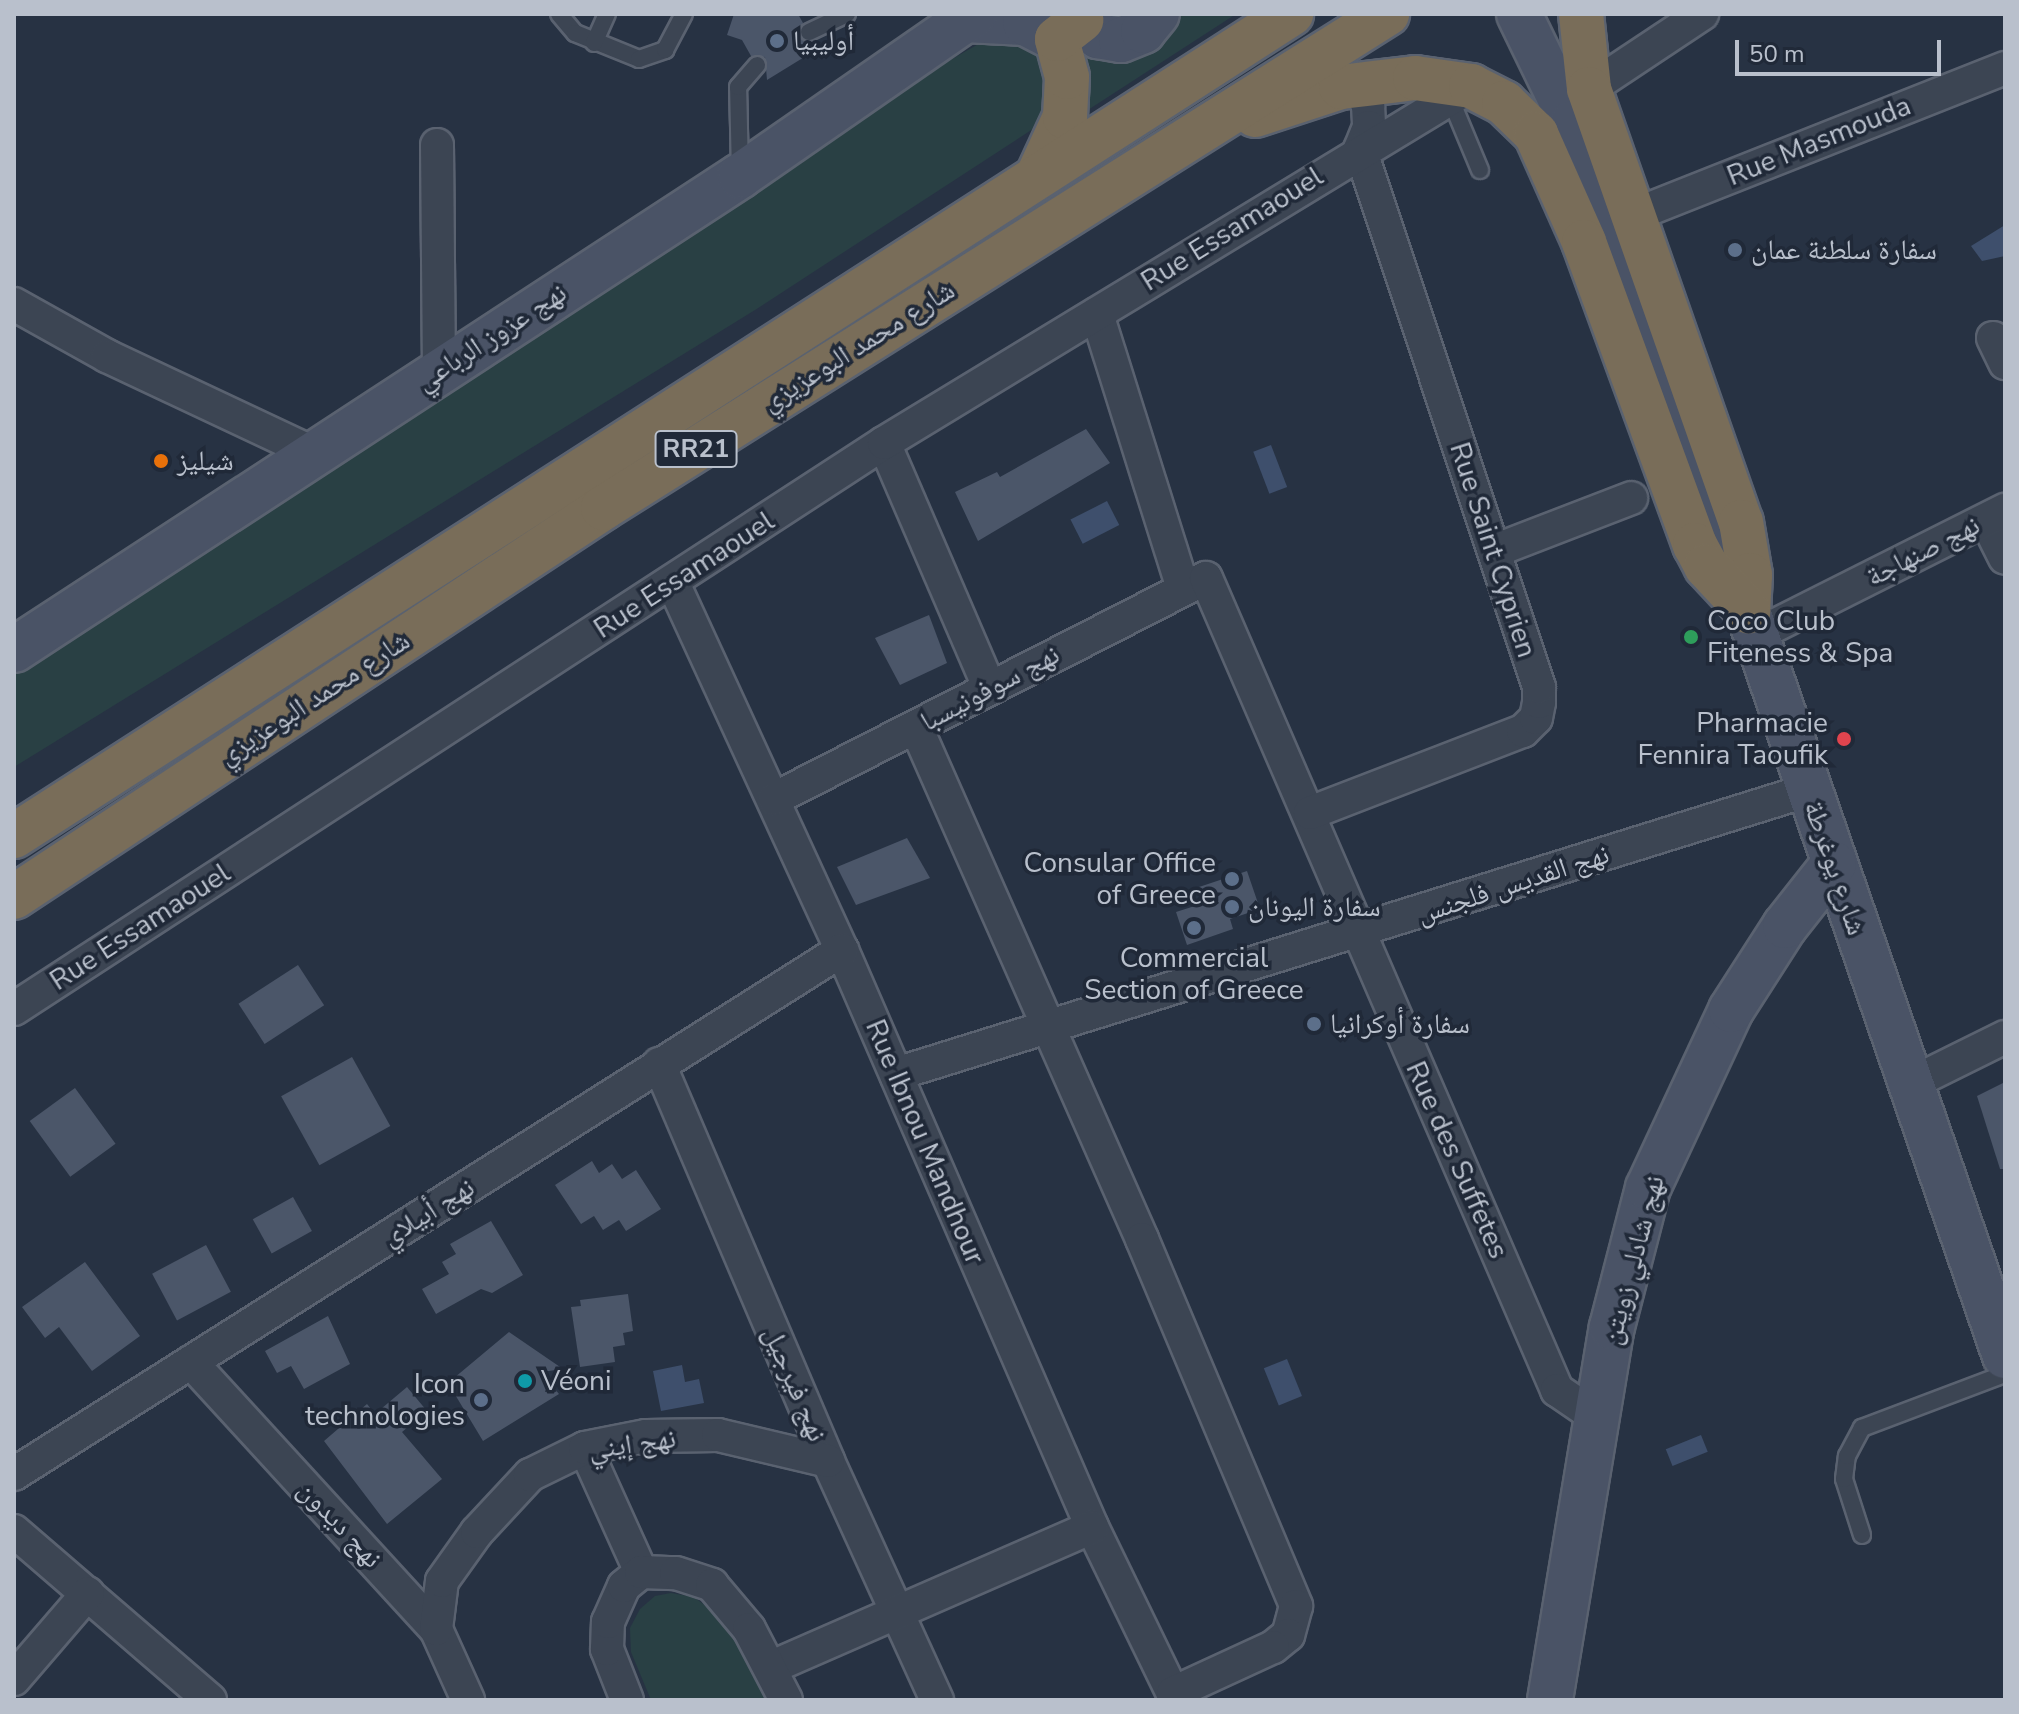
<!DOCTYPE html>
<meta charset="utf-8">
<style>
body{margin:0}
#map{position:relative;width:2019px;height:1714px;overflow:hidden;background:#273243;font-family:"Nunito Sans","Noto Naskh Arabic",sans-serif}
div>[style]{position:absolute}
.green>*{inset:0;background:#294044}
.water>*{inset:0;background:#3e4f6c;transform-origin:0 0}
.building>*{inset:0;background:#4b5669;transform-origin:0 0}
.roads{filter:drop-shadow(2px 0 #5a6270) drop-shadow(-2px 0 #5a6270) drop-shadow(0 2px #5a6270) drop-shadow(0 -2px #5a6270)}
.lane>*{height:16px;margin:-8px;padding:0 8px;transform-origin:8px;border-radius:8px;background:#3c4553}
.street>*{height:32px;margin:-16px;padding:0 16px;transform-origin:16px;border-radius:16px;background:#3c4553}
.secondary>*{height:44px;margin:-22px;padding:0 22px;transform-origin:22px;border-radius:22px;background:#4a5366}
.highway>*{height:44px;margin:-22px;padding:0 22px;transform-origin:22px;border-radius:22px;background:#796d59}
.dots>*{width:22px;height:22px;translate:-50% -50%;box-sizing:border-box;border:4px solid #202938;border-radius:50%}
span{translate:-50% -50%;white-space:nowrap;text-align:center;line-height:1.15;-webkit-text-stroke:7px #202938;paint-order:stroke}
.shield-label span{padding:2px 6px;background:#202938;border:2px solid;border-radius:6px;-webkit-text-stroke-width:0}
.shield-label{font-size:26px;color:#b9c0cc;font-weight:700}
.poi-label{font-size:28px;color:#b9c0cc}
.left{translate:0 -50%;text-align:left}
.right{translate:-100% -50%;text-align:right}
.street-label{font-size:28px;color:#b9c0cc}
.frame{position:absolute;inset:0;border:16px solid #b9c0cc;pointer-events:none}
.scale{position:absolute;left:1735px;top:40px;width:206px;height:36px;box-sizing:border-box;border:4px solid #b9c0cc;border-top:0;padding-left:10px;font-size:24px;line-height:28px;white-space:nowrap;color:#b9c0cc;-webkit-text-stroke:6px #202938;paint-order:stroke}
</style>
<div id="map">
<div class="green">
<i style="clip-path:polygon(1056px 14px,1236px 14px,1074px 119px,1086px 79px,1084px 53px)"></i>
<i style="clip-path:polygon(1018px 32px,1058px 69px,1042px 123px,755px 310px,14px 767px,14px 669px,756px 171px,996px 34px)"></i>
<i style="clip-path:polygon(671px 1593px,694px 1597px,738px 1631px,776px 1700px,651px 1700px,631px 1652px,630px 1628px,640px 1609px,655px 1596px)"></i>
</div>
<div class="water">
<i style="clip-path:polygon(2005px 225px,2005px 256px,1982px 261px,1971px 246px)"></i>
<i style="left:1271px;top:445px;width:45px;height:19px;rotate:69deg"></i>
<i style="left:1107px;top:501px;width:27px;height:41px;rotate:63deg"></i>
<i style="left:1287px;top:1359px;width:40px;height:25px;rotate:68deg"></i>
<i style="clip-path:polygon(682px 1365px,685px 1382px,699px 1379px,704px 1403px,661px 1411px,653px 1371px)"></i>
<i style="left:1701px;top:1435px;width:18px;height:38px;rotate:68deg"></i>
</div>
<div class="building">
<i style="clip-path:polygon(734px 14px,798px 14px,803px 23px,799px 37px,819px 48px,767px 80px,765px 57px,751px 56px,742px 40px,727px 35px)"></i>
<i style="clip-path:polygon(1086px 429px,1110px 463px,978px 541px,955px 492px,997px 472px,1000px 477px)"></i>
<i style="clip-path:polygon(929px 615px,947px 663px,900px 685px,875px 638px)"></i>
<i style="clip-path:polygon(907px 838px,930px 878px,856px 905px,837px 867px)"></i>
<i style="clip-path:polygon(1247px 871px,1260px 909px,1230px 919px,1233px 929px,1187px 945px,1176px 912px,1201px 904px,1196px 888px)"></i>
<i style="left:298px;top:965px;width:48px;height:71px;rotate:57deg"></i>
<i style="left:352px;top:1057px;width:79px;height:81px;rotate:61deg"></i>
<i style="clip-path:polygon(2005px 1082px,2005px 1169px,2000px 1169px,1977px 1096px)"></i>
<i style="left:75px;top:1088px;width:69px;height:56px;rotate:54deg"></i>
<i style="clip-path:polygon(592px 1161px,599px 1173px,612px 1164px,622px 1179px,636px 1170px,661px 1209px,626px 1231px,619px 1220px,603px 1230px,594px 1216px,581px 1224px,555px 1185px)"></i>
<i style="left:293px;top:1197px;width:39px;height:46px;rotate:61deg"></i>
<i style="clip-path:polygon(491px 1221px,523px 1275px,492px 1293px,481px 1289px,436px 1314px,422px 1289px,449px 1274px,442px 1262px,456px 1254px,450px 1244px)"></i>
<i style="left:206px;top:1245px;width:53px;height:61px;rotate:62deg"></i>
<i style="clip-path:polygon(85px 1262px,140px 1336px,92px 1371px,59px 1327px,45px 1338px,22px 1307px)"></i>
<i style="clip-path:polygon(628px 1294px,633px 1331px,623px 1333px,625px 1345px,613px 1347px,615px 1362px,580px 1367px,571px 1307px,581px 1306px,580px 1300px)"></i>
<i style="clip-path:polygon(328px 1316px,350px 1364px,304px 1389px,291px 1366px,277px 1373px,265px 1351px)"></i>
<i style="clip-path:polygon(509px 1332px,563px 1369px,541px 1372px,559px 1394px,483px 1441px,448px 1383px)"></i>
<i style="clip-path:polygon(407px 1387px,427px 1411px,402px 1432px,442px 1479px,387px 1524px,324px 1441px,367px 1404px,375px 1414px)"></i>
</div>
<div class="roads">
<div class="lane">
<i style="left:559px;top:14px;width:25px;rotate:50deg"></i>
<i style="left:575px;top:33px;width:69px;rotate:22.1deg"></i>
<i style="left:639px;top:59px;width:28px;rotate:-19deg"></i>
<i style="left:665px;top:50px;width:41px;rotate:-62.2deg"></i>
<i style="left:809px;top:32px;width:42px;rotate:-25.3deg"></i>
<i style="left:594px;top:43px;width:32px;rotate:-66deg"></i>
<i style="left:1450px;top:98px;width:78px;rotate:67.4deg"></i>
<i style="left:740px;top:172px;width:85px;rotate:-91.3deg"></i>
<i style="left:738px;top:87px;width:29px;rotate:-49deg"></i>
<i style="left:1862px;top:1535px;width:59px;rotate:-107.8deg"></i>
<i style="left:1844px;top:1479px;width:23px;rotate:-83deg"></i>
<i style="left:1847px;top:1456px;width:32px;rotate:-62deg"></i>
<i style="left:1862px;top:1428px;width:153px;rotate:-20.7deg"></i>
</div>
<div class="street">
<i style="left:1341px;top:87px;width:22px;rotate:18deg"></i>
<i style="left:1362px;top:94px;width:13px;rotate:61deg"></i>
<i style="left:1368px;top:105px;width:22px;rotate:87deg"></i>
<i style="left:1369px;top:127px;width:24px;rotate:112deg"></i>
<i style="left:1589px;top:89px;width:136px;rotate:-33.6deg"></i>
<i style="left:437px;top:145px;width:225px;rotate:89.5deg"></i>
<i style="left:1634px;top:215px;width:399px;rotate:-21.6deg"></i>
<i style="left:14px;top:304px;width:107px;rotate:29.2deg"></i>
<i style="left:107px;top:356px;width:230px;rotate:25.2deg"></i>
<i style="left:1097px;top:314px;width:288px;rotate:72.6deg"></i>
<i style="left:1993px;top:338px;width:28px;rotate:64deg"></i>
<i style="left:884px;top:443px;width:266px;rotate:66.7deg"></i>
<i style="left:1986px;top:520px;width:42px;rotate:63.4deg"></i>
<i style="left:1494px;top:551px;width:147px;rotate:-21.1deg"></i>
<i style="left:673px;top:583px;width:404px;rotate:65.3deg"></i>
<i style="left:842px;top:950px;width:629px;rotate:66.57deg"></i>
<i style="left:1092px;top:1527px;width:192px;rotate:64.1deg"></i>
<i style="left:1756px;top:635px;width:279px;rotate:-26.7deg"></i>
<i style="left:916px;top:727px;width:560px;rotate:66.18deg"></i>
<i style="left:1142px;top:1239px;width:398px;rotate:67.2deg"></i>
<i style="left:1296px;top:1606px;width:30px;rotate:105deg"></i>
<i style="left:1288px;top:1635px;width:19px;rotate:141deg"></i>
<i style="left:1273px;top:1647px;width:110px;rotate:155.3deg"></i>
<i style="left:774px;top:799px;width:485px;rotate:-27.1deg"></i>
<i style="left:1206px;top:578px;width:885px;rotate:66.62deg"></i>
<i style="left:1557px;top:1390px;width:46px;rotate:34.4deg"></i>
<i style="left:1310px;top:813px;width:228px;rotate:-21.1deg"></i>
<i style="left:1523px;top:731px;width:18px;rotate:-45deg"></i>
<i style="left:1536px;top:718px;width:16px;rotate:-79deg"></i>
<i style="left:1539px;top:702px;width:15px;rotate:-90deg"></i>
<i style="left:1539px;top:687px;width:567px;rotate:-108.4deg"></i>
<i style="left:14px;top:1009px;width:1038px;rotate:-33.05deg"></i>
<i style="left:884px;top:443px;width:687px;rotate:-31.31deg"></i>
<i style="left:659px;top:1064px;width:431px;rotate:66.9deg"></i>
<i style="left:828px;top:1461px;width:263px;rotate:65.5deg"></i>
<i style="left:896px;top:1074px;width:956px;rotate:-17.28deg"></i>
<i style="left:1910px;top:1084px;width:106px;rotate:-26.3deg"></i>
<i style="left:191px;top:1362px;width:362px;rotate:47.5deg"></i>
<i style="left:436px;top:1629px;width:78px;rotate:65.7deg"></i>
<i style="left:585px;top:1448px;width:136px;rotate:65.7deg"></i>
<i style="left:14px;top:1474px;width:980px;rotate:-32.33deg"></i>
<i style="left:14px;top:1531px;width:259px;rotate:40.8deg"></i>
<i style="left:436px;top:1629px;width:48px;rotate:-82.9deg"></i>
<i style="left:442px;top:1581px;width:60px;rotate:-54.5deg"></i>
<i style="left:477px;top:1532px;width:78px;rotate:-47.1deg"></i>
<i style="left:530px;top:1475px;width:61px;rotate:-26.1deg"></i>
<i style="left:585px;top:1448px;width:62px;rotate:-11.1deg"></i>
<i style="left:646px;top:1436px;width:72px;rotate:-0.8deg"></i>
<i style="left:718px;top:1435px;width:113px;rotate:13.3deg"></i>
<i style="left:772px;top:1667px;width:349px;rotate:-23.6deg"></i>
<i style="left:14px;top:1679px;width:113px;rotate:-49.3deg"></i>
<i style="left:627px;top:1700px;width:55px;rotate:-111.4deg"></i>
<i style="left:607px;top:1649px;width:27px;rotate:-88deg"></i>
<i style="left:608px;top:1622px;width:39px;rotate:-66deg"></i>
<i style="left:624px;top:1586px;width:22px;rotate:-39deg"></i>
<i style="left:641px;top:1572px;width:35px;rotate:2deg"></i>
<i style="left:676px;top:1573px;width:38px;rotate:18deg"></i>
<i style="left:712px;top:1585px;width:57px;rotate:49.9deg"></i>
<i style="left:749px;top:1629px;width:80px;rotate:62.5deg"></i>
</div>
<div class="secondary">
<i style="left:1078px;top:14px;width:30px;rotate:48deg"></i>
<i style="left:1098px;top:36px;width:23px;rotate:10deg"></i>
<i style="left:1121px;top:40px;width:24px;rotate:-22deg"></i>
<i style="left:1143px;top:31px;width:22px;rotate:-51deg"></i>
<i style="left:1519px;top:14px;width:121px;rotate:64.1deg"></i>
<i style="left:1572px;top:123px;width:519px;rotate:70.17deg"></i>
<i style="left:1748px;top:611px;width:788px;rotate:70.97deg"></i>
<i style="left:966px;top:20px;width:59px;rotate:2.9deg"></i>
<i style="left:1025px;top:23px;width:36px;rotate:27deg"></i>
<i style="left:14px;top:650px;width:867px;rotate:-33.14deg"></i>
<i style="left:740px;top:176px;width:285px;rotate:-34.7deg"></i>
<i style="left:1550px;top:1700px;width:378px;rotate:-80.6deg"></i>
<i style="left:1612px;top:1327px;width:144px;rotate:-75.5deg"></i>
<i style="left:1648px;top:1188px;width:196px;rotate:-65deg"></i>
<i style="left:1731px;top:1010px;width:100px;rotate:-57.3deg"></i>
<i style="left:1785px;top:926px;width:79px;rotate:-51.7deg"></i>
</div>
<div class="highway">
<i style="left:1581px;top:14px;width:75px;rotate:83.9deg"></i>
<i style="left:1589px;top:89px;width:459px;rotate:70.7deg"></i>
<i style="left:1741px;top:522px;width:54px;rotate:80.4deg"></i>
<i style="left:1750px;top:575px;width:36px;rotate:93deg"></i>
<i style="left:1255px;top:115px;width:90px;rotate:-18deg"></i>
<i style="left:1341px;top:87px;width:75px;rotate:-6.9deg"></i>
<i style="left:1415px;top:78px;width:57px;rotate:8.1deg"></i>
<i style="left:1471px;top:86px;width:37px;rotate:27deg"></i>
<i style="left:1504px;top:103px;width:45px;rotate:44.1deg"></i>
<i style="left:1536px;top:134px;width:118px;rotate:66deg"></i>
<i style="left:1584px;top:242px;width:323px;rotate:69.9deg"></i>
<i style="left:1695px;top:545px;width:24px;rotate:62deg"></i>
<i style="left:1706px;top:566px;width:62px;rotate:47deg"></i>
<i style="left:1040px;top:171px;width:60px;rotate:-65.2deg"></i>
<i style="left:1065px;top:117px;width:40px;rotate:-87.1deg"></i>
<i style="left:1067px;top:77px;width:39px;rotate:-105deg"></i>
<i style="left:1057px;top:39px;width:31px;rotate:-38deg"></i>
<i style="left:14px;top:836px;width:1519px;rotate:-32.77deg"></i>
<i style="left:14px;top:897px;width:706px;rotate:-33.44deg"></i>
<i style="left:603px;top:508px;width:927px;rotate:-32.22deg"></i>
</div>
</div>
<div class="dots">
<i style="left:777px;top:41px;background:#5c6f8a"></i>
<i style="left:1735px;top:250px;background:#5c6f8a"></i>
<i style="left:161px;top:461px;background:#e8710a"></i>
<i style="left:1691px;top:637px;background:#2e9e5b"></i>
<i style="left:1844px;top:739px;background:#e0444e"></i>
<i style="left:1232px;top:879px;background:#5c6f8a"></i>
<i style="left:1232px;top:907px;background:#5c6f8a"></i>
<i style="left:1194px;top:928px;background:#5c6f8a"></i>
<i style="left:1314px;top:1024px;background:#5c6f8a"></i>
<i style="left:525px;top:1381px;background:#0f9aa8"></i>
<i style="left:481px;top:1400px;background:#5c6f8a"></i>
</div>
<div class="shield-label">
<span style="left:696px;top:449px">RR21</span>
</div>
<div class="poi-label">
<span class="left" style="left:793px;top:41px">أوليبيا</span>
<span class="left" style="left:1751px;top:250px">سفارة سلطنة عمان</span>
<span class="left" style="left:177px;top:461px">شيليز</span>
<span class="left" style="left:1707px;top:637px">Coco Club<br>Fiteness &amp; Spa</span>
<span class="right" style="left:1828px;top:739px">Pharmacie<br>Fennira Taoufik</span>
<span class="right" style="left:1216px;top:879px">Consular Office<br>of Greece</span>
<span class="left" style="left:1248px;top:907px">سفارة اليونان</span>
<span style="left:1194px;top:974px">Commercial<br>Section of Greece</span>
<span class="left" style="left:1330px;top:1024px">سفارة أوكرانيا</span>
<span class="left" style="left:541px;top:1381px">Véoni</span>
<span class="right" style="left:465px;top:1400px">Icon<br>technologies</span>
</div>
<div class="street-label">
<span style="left:1819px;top:141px;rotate:-22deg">Rue Masmouda</span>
<span style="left:1232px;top:229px;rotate:-32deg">Rue Essamaouel</span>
<span style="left:491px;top:337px;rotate:-33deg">نهج عزوز الرباعي</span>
<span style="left:858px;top:346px;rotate:-32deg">شارع محمد البوعزيزي</span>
<span style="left:1493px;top:550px;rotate:72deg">Rue Saint Cyprien</span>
<span style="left:1923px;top:551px;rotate:-27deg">نهج صنهاجة</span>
<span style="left:684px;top:575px;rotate:-33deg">Rue Essamaouel</span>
<span style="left:990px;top:688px;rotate:-28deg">نهج سوفونيسبا</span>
<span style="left:314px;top:698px;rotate:-33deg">شارع محمد البوعزيزي</span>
<span style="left:1835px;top:868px;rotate:71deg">شارع يوغرطة</span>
<span style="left:1513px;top:884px;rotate:-18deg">نهج القديس فلجنس</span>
<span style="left:140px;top:927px;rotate:-33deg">Rue Essamaouel</span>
<span style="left:925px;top:1142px;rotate:67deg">Rue Ibnou Mandhour</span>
<span style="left:1457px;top:1160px;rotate:66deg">Rue des Suffetes</span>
<span style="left:428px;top:1212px;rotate:-32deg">نهج أبيلاي</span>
<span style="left:1633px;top:1260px;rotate:-75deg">نهج شادلي زويتن</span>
<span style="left:795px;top:1384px;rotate:67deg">نهج فيرجيل</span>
<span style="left:632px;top:1444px;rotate:-8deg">نهج إيني</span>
<span style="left:340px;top:1524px;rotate:47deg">نهج ديدون</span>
</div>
<div class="frame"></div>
<div class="scale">50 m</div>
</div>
